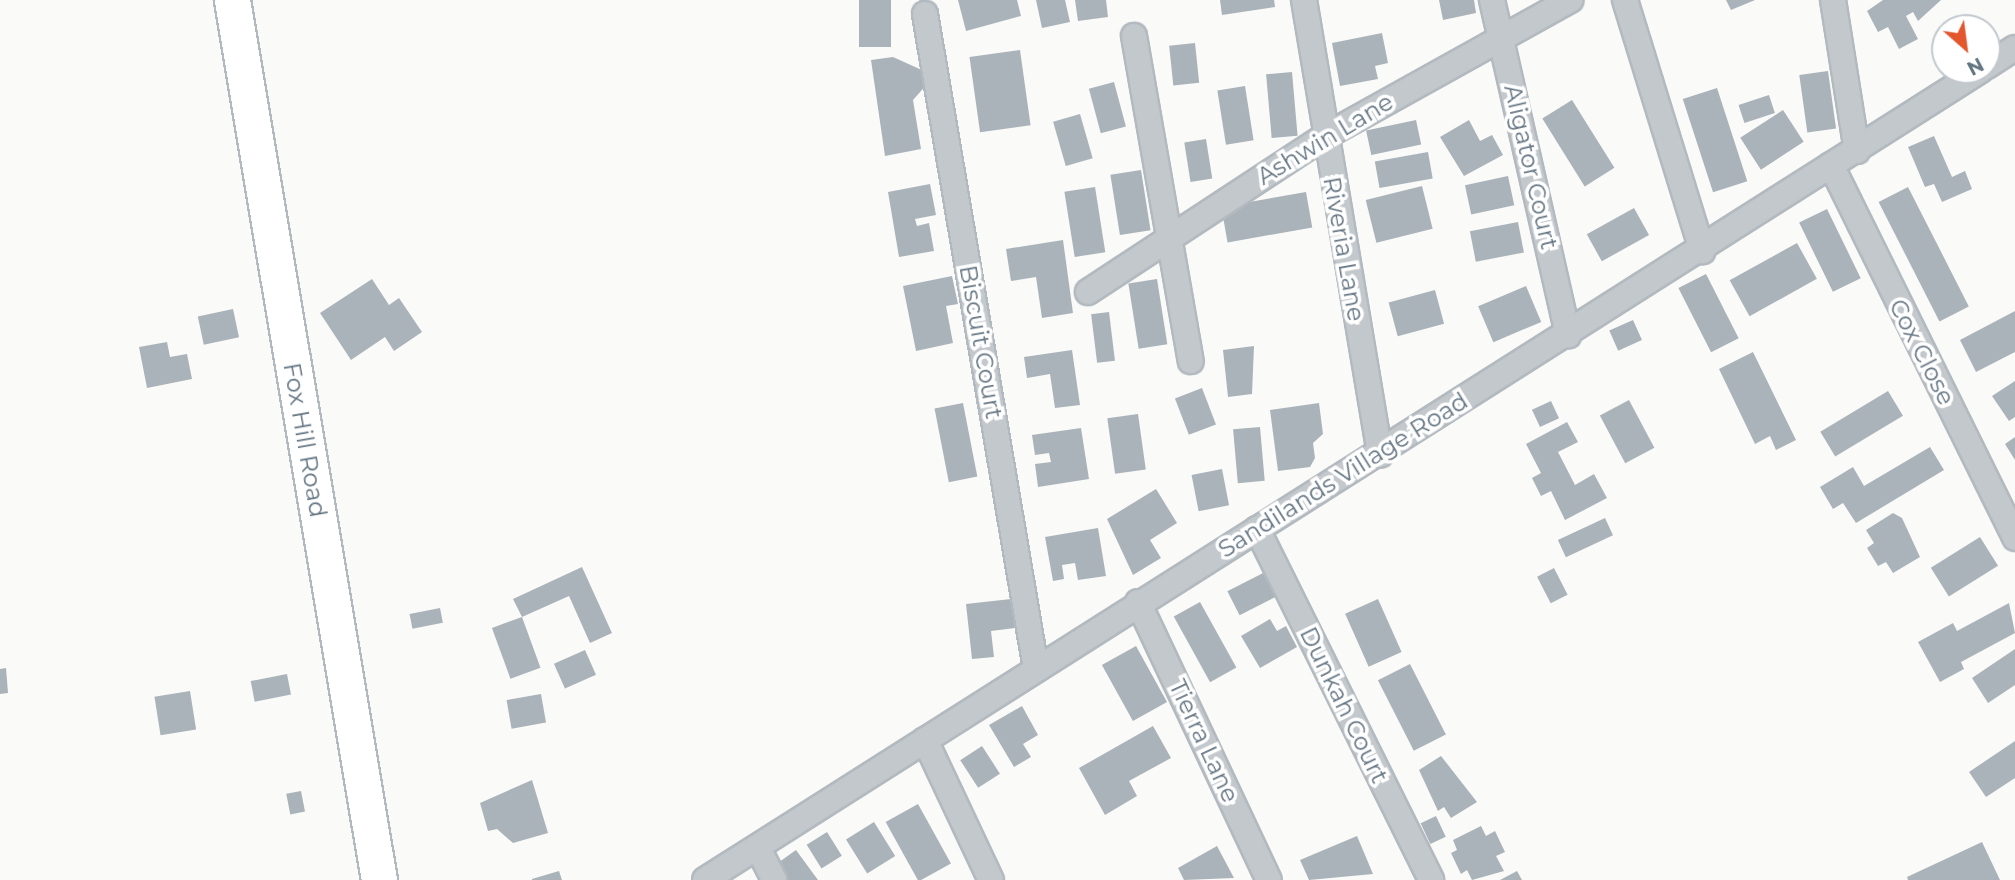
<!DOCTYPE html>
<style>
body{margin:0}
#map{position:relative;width:2015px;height:880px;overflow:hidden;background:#fafaf8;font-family:Montserrat,sans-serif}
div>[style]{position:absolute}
.building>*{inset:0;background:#aab3b9;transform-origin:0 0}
.roads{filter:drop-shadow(2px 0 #b3babf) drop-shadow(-2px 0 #b3babf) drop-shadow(0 2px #b3babf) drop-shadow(0 -2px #b3babf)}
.minor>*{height:24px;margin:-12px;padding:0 12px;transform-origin:12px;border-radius:12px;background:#c3c8cc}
.secondary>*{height:35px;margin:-17.5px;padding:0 17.5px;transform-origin:17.5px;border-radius:17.5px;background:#fff}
span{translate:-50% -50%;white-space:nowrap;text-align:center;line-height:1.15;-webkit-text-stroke:7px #fff;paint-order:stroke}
.street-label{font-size:24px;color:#657683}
.north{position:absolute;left:1931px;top:14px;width:70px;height:70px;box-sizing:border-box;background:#fff;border:2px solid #c1c8cd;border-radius:50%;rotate:152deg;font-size:19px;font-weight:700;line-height:28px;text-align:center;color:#657683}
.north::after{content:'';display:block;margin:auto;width:24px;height:32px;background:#e4572e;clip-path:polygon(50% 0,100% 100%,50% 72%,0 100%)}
</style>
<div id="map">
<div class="building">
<i style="left:859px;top:0;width:32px;height:47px"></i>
<i style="clip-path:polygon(958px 0,1017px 0,1021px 16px,966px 31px)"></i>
<i style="clip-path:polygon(1036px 0,1065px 0,1070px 22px,1042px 28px)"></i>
<i style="clip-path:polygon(1075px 0,1106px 0,1108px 17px,1078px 21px)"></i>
<i style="clip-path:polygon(1220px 0,1274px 0,1275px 7px,1222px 15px)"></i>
<i style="clip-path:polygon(1439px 0,1474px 0,1476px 13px,1443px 20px)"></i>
<i style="clip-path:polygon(1726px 0,1755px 0,1731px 10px)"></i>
<i style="clip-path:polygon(1883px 0,1941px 0,1918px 21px,1913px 12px,1906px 16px,1918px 39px,1899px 49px,1888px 27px,1878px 32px,1867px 11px)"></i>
<i style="clip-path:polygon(1382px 33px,1388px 63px,1375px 66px,1378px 79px,1340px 86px,1332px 43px)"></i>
<i style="left:1195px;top:43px;width:40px;height:26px;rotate:84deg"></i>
<i style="left:1020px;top:50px;width:76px;height:51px;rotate:82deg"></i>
<i style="clip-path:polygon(893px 57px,924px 71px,928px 83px,913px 100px,921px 149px,885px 156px,871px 60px)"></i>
<i style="left:1828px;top:71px;width:58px;height:29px;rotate:82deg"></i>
<i style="left:1292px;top:72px;width:64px;height:26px;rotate:85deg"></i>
<i style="left:1114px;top:82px;width:46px;height:26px;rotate:75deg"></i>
<i style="left:1245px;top:86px;width:55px;height:28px;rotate:81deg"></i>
<i style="left:1717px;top:88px;width:98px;height:36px;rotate:72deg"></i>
<i style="left:1769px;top:95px;width:19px;height:32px;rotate:72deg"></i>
<i style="left:1572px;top:100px;width:80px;height:35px;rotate:58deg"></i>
<i style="left:1783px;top:110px;width:38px;height:51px;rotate:57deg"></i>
<i style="left:1080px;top:114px;width:46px;height:28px;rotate:74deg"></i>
<i style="left:1416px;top:120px;width:25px;height:51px;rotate:78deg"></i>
<i style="clip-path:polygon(1469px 120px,1480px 141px,1492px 135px,1503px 155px,1464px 176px,1440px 137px)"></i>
<i style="clip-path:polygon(1934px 136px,1952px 177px,1965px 171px,1972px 189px,1942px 202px,1934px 184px,1925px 187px,1908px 147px)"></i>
<i style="left:1206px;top:139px;width:40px;height:22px;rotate:81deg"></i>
<i style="left:1428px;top:152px;width:27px;height:54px;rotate:80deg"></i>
<i style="left:1141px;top:170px;width:61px;height:31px;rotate:81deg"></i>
<i style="left:1508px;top:176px;width:30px;height:44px;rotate:78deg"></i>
<i style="clip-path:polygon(930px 184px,936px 215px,915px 219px,917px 226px,929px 223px,934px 251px,899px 257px,888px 192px)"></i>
<i style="left:1422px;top:186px;width:44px;height:58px;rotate:76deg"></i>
<i style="left:1095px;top:187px;width:66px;height:31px;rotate:81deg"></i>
<i style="left:1908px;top:187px;width:134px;height:33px;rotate:63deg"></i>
<i style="left:1306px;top:192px;width:36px;height:86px;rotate:80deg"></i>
<i style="left:1634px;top:208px;width:31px;height:54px;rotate:61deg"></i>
<i style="left:1827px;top:209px;width:77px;height:31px;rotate:64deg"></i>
<i style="left:1518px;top:222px;width:31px;height:49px;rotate:79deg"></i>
<i style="clip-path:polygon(1063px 240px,1073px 313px,1042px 318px,1036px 277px,1011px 281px,1006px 249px)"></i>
<i style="left:1797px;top:243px;width:41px;height:77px;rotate:61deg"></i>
<i style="left:1706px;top:274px;width:72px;height:31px;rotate:63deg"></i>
<i style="clip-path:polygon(952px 276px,958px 304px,946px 306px,953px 343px,916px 351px,903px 286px)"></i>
<i style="clip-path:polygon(372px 279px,389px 305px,399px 298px,422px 332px,394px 351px,385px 337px,351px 360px,320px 313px)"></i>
<i style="left:1157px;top:279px;width:66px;height:29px;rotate:81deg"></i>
<i style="left:1526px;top:286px;width:39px;height:52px;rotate:67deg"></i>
<i style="left:1435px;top:290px;width:35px;height:48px;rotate:75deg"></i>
<i style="left:233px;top:309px;width:29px;height:36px;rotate:78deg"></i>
<i style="clip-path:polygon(2015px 311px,2015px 352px,1976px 372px,1960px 340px)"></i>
<i style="left:1109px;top:312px;width:49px;height:18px;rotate:83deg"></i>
<i style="left:1633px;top:320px;width:22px;height:26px;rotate:66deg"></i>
<i style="clip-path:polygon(167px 342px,170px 357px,187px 354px,192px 379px,147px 388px,139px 347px)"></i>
<i style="clip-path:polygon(1254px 346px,1252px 394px,1228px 397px,1223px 350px)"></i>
<i style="clip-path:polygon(1072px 350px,1080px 405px,1055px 408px,1050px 374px,1027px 378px,1024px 357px)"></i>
<i style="clip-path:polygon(1753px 352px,1796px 440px,1776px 450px,1770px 436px,1755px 444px,1719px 369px)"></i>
<i style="clip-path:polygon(2015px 381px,2015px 417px,2009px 421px,1992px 396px)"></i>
<i style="left:1202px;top:388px;width:39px;height:29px;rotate:69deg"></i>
<i style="left:1888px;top:391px;width:29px;height:79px;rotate:59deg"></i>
<i style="left:1629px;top:400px;width:54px;height:33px;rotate:62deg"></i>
<i style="left:1551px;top:401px;width:19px;height:21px;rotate:65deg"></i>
<i style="left:963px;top:403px;width:75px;height:29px;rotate:79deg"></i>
<i style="clip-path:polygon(1319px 403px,1323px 434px,1313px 443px,1315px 458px,1310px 467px,1278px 471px,1270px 410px)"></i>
<i style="left:1138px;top:414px;width:56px;height:31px;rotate:82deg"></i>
<i style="clip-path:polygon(1567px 422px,1578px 442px,1558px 452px,1575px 485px,1594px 474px,1607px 498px,1565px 520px,1551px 491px,1541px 496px,1532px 478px,1541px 473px,1526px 444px)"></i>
<i style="left:1260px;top:427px;width:54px;height:27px;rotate:85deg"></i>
<i style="clip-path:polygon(1081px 428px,1089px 479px,1038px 487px,1035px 464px,1051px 462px,1049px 453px,1035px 455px,1032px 435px)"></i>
<i style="clip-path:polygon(2015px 437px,2015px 460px,2005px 444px)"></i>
<i style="clip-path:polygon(1930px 447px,1944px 470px,1856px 523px,1843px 503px,1833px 509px,1820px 487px,1853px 467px,1864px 486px)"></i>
<i style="left:1222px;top:469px;width:37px;height:31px;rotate:79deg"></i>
<i style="clip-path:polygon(1156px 489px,1177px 523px,1150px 540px,1161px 558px,1133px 575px,1107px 519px)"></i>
<i style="clip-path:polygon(1893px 513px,1902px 518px,1920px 557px,1893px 573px,1886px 562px,1878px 566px,1867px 548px,1874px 543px,1866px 530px)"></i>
<i style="left:1605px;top:518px;width:19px;height:52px;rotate:65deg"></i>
<i style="clip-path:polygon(1098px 528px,1106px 576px,1078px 580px,1075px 563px,1062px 565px,1064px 579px,1053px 581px,1045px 537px)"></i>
<i style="left:1980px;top:537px;width:34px;height:58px;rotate:58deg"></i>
<i style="clip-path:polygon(582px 567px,612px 633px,590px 643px,569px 596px,522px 617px,513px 599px)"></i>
<i style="left:1554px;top:568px;width:30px;height:19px;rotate:63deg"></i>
<i style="left:1271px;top:569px;width:27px;height:49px;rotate:63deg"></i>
<i style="clip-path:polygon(1011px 599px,1015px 628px,991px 631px,994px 657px,972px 659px,966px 604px)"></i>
<i style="left:1378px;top:599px;width:58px;height:36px;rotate:66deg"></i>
<i style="left:1200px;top:602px;width:75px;height:30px;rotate:61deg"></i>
<i style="clip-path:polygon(2009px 603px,2015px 633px,1961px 662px,1964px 669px,1940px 682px,1918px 642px,1953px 623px,1957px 631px)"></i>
<i style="left:440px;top:608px;width:15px;height:31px;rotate:79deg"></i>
<i style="left:522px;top:617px;width:54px;height:32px;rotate:70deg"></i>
<i style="clip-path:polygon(1270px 619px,1277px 631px,1286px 626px,1297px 647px,1260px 668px,1241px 636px)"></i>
<i style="left:1136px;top:646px;width:64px;height:39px;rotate:61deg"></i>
<i style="clip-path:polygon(2015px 649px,2015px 685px,1988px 703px,1972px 678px)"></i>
<i style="left:585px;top:650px;width:27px;height:34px;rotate:66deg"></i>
<i style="left:1410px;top:664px;width:79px;height:36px;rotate:63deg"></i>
<i style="clip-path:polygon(6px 668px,8px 693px,0 694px,0 669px)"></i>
<i style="left:287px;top:674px;width:21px;height:37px;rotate:79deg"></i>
<i style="left:190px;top:691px;width:39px;height:36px;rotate:81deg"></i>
<i style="left:541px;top:694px;width:29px;height:35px;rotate:80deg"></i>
<i style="clip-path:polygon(1022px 706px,1038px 735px,1023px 744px,1031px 757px,1014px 767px,989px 725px)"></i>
<i style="clip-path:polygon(1153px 726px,1171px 758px,1129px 781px,1137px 796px,1105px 815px,1079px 768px)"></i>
<i style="clip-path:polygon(2015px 741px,2015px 778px,1986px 797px,1969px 772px)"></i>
<i style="left:982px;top:746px;width:33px;height:26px;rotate:57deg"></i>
<i style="clip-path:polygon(1441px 756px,1477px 802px,1451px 818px,1444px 807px,1438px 811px,1419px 770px)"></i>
<i style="clip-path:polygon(532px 780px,548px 833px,513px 843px,497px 829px,488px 831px,480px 803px)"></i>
<i style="left:301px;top:791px;width:21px;height:15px;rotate:79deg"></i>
<i style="left:918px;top:804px;width:68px;height:37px;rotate:61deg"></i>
<i style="left:1436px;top:816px;width:23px;height:17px;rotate:65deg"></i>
<i style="left:874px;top:822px;width:40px;height:33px;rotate:58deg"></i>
<i style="clip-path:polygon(1481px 826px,1486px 836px,1495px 831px,1505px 852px,1496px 856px,1504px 871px,1472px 880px,1467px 870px,1461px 874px,1451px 853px,1457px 850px,1453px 840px)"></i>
<i style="left:827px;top:832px;width:28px;height:24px;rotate:58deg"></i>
<i style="clip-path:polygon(1357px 836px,1373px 874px,1309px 880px,1300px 860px)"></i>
<i style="clip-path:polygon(1982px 842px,2000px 880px,1908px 880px,1907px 877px)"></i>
<i style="clip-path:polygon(1217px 846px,1234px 878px,1184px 880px,1178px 868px)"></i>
<i style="clip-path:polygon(796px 850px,818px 880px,786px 880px,775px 865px)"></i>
<i style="clip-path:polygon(559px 871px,562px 880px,532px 880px,532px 879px)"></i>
<i style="clip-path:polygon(1517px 871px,1522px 880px,1500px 880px)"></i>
</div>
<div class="roads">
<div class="minor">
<i style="left:1304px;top:0;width:461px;rotate:80.5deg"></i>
<i style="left:1492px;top:0;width:344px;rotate:77.2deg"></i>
<i style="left:1625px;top:0;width:263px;rotate:72.9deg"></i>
<i style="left:1833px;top:0;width:153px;rotate:81deg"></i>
<i style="left:925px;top:14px;width:664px;rotate:80.38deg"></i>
<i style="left:1134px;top:36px;width:330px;rotate:80.1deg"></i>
<i style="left:1987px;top:66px;width:33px;rotate:-33deg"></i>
<i style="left:1831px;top:165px;width:416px;rotate:63.7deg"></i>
<i style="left:1088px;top:292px;width:282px;rotate:-33.3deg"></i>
<i style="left:1324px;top:137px;width:282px;rotate:-29.1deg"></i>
<i style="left:1257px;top:529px;width:392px;rotate:63.6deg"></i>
<i style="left:1138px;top:602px;width:307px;rotate:64.8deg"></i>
<i style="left:925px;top:740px;width:155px;rotate:64.8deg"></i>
<i style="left:758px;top:848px;width:36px;rotate:63deg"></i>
<i style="left:705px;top:880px;width:1511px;rotate:-32.41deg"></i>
</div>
<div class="secondary">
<i style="left:232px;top:0;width:892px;rotate:80.52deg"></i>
</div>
</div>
<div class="street-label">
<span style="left:1325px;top:139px;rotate:-31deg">Ashwin Lane</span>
<span style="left:1531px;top:167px;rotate:77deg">Aligator Court</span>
<span style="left:1344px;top:249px;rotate:80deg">Riveria Lane</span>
<span style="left:981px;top:342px;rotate:80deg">Biscuit Court</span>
<span style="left:1922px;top:352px;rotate:63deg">Cox Close</span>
<span style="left:305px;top:440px;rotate:80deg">Fox Hill Road</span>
<span style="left:1343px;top:475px;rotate:-32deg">Sandilands Village Road</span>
<span style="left:1344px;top:705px;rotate:64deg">Dunkah Court</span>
<span style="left:1204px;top:741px;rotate:65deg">Tierra Lane</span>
</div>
<div class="north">N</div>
</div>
